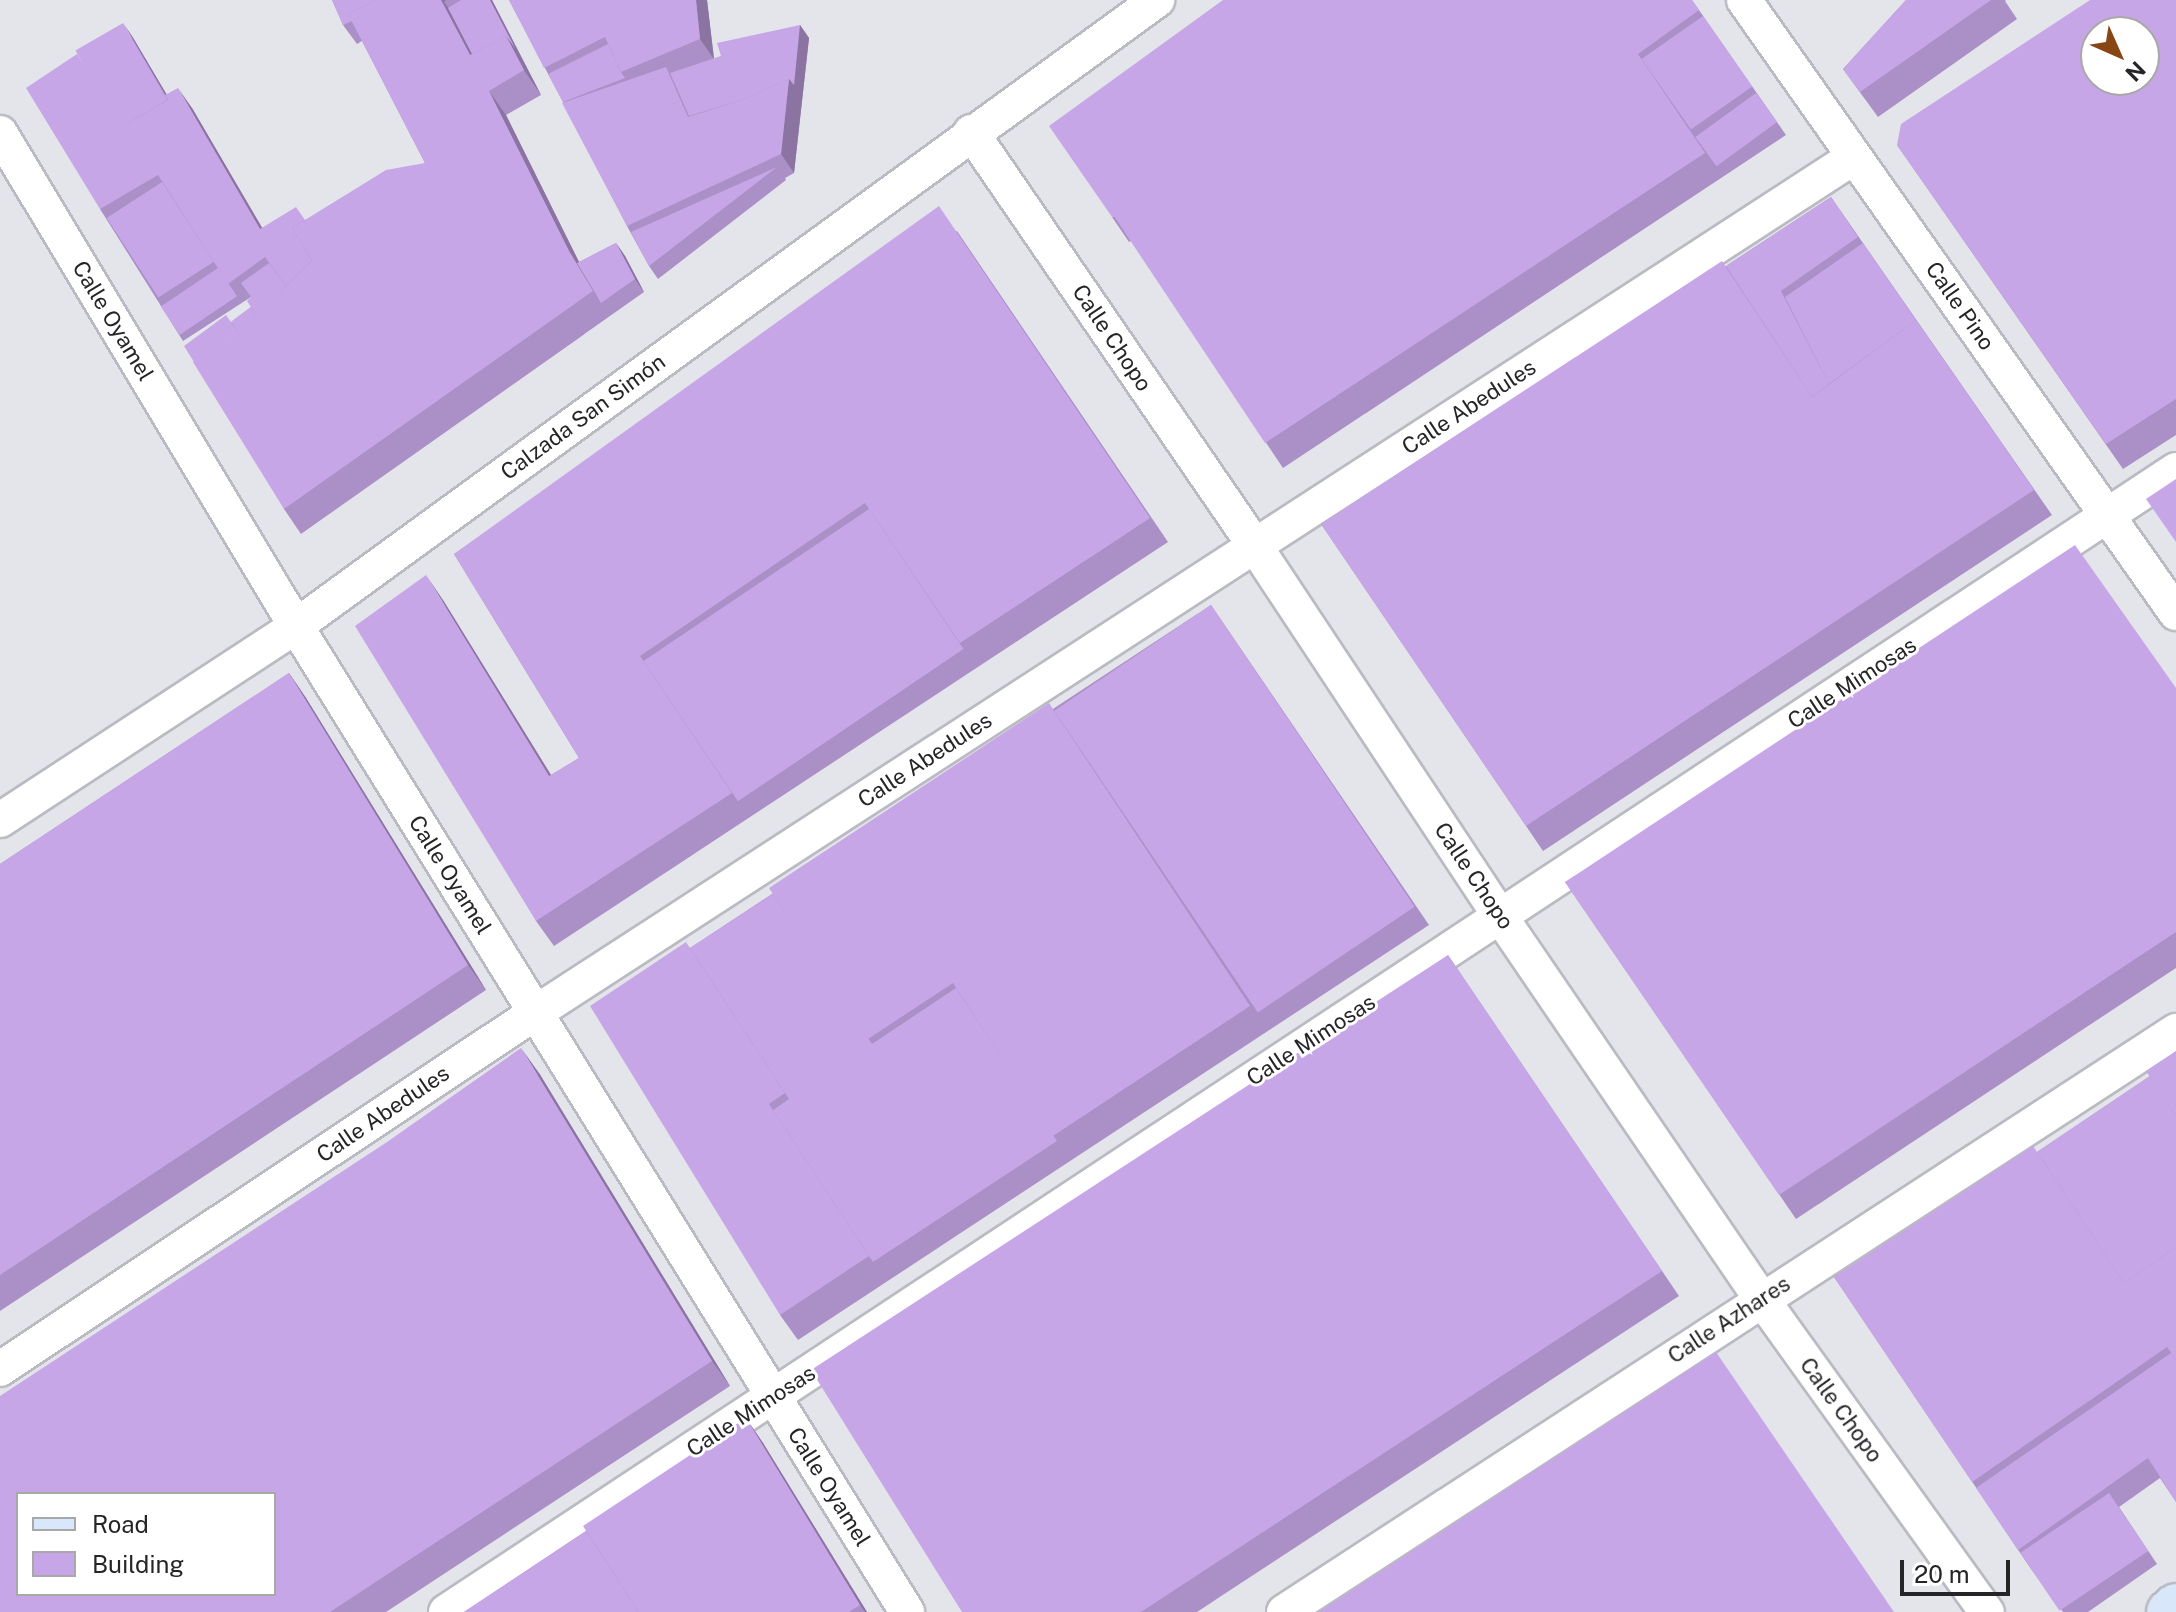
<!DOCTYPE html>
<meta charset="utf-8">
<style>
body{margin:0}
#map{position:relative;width:2176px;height:1612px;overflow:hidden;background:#e4e5eb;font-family:"Public Sans",sans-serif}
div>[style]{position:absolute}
.roads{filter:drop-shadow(2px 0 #babbc2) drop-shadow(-2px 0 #babbc2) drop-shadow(0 2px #babbc2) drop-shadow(0 -2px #babbc2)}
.street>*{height:34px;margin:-17px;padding:0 17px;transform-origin:17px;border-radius:17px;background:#fff}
.secondary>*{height:44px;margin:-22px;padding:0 22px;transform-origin:22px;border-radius:22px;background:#d9e7fa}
.wall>*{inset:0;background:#ab8fc7}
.shaded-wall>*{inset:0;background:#8b74a2}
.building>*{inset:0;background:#c7a6e7;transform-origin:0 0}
span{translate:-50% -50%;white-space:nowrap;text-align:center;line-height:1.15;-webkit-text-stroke:6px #fff;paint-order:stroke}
.street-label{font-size:22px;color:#252528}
.legend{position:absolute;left:16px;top:1492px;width:260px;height:104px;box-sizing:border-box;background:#fff;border:2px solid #a8a8a9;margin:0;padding:10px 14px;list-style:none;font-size:24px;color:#252528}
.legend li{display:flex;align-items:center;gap:16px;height:40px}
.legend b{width:40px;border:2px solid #a8a8a9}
.north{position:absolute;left:2080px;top:16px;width:80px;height:80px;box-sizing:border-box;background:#fff;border:2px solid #a8a8a9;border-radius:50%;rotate:135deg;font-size:22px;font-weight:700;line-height:32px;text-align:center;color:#252528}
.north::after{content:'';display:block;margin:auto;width:28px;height:36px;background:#884615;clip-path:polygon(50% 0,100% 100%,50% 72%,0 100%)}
.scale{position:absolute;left:1900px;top:1560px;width:110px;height:36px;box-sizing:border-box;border:4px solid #252528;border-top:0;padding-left:10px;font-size:24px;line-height:28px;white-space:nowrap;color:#252528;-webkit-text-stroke:6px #fff;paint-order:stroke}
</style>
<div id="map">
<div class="roads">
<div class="street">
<i style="left:1744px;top:0;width:750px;rotate:54.83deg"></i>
<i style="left:971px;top:132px;width:502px;rotate:55.55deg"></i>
<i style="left:1255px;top:546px;width:444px;rotate:56.5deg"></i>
<i style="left:1500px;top:916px;width:463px;rotate:55.7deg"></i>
<i style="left:1761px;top:1298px;width:387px;rotate:54.3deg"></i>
<i style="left:0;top:133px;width:575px;rotate:59.02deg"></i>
<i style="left:296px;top:626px;width:1160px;rotate:58.21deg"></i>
<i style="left:0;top:820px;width:354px;rotate:-33.2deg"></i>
<i style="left:296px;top:626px;width:1065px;rotate:-36.02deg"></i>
<i style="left:0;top:1369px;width:643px;rotate:-33.64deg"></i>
<i style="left:535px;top:1013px;width:1572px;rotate:-32.98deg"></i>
<i style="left:446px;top:1612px;width:2073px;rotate:-33.43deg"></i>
<i style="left:1284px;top:1612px;width:1065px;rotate:-33.08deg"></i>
</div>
<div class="secondary">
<i style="left:2169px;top:1612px;width:9px;rotate:-41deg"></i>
</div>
</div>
<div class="wall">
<i style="clip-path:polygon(332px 0,492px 0,541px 95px,506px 115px,579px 262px,616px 243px,625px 256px,644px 292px,301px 534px,284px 509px,231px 322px,251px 307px,251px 297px,183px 341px,100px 209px,132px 36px,167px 95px,192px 108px,262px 228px,305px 220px,425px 163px,362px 41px,357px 44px,343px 25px)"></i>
<i style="clip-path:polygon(509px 0,707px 0,714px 59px,800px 25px,809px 38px,794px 173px,785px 178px,786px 180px,658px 279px,649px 266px,627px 226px,563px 102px)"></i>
<i style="clip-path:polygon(1692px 0,1786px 135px,1283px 468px,1131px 241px,1129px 242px,1112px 217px)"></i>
<i style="clip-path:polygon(1906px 0,2006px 0,2005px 1px,2017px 19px,1878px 117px,1843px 69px)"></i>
<i style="clip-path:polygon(2176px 0,2176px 435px,2123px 469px,1897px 145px)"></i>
<i style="clip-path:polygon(1831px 197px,2052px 515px,1543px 851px,1321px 524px,1726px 266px)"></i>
<i style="clip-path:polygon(957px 231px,1168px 542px,554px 946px,536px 921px,443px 600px,551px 775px,579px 758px,454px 554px)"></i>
<i style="clip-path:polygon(1211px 605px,1429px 925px,798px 1340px,780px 1315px,690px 948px)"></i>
<i style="clip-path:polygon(289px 673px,306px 698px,486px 990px,0 1311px,0 864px)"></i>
<i style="clip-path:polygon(2176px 688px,2176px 968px,1796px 1219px,1565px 882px)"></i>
<i style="clip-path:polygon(1448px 955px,1679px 1296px,1197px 1612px,962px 1612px)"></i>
<i style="clip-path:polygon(2176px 1051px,2176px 1502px,2160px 1478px,2119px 1507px,2157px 1564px,2088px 1612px,2063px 1612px,2031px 1569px,1834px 1277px,2037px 1152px,2150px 1076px)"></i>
<i style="clip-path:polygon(539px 1073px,730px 1386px,386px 1612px,0 1612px)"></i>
<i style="clip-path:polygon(746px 1418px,763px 1443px,867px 1612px,464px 1612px,586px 1531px)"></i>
</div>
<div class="shaded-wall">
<i style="clip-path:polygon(441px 0,446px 0,444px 2px,455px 17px,480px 66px,470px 55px)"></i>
<i style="clip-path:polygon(490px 0,492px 0,541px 95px,524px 70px,506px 36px)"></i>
<i style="clip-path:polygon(696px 0,707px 0,714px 59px,700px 39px)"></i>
<i style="clip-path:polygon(123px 23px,132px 36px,181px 119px,172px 106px)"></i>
<i style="clip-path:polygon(800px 25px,809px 38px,794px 173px,781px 154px,789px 79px)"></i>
<i style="clip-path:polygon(178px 88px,192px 108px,274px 248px,260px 229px)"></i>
<i style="clip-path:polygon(489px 91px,506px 115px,586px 276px,601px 303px,569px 251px)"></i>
<i style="clip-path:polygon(616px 243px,625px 256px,644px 292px,635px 279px)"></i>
<i style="clip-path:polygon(426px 575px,443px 600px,567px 801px,549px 776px)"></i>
<i style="clip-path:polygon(289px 673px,306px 698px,486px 990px,468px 965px)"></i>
<i style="clip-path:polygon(521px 1048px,539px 1073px,730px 1386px,712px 1361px)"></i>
<i style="clip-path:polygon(746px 1418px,763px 1443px,867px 1612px,865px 1612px,860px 1605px)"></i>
</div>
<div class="building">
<i style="clip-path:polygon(332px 0,377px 0,348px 14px,352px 21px,343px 25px)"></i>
<i style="clip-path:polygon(377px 0,441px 0,470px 55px,506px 36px,524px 70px,489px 91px,569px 251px,593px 291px,284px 509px,193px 362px,238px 334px,312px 260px,292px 228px,386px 170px,425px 163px,348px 14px)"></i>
<i style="clip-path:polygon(461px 0,490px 0,515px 48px,506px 36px,472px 54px,448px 8px)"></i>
<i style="clip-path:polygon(509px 0,696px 0,700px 39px,621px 72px,605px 37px,544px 68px)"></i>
<i style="clip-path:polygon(1223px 0,1692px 0,1699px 10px,1638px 54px,1705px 153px,1265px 443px,1114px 216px,1112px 217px,1049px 126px)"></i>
<i style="clip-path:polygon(1906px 0,1991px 0,1860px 92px,1843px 69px)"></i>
<i style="clip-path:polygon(evenodd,2090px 0,2176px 0,2176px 399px,2106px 444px,1897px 145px,1901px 124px,2090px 0,2096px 32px,2144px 32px,2144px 80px,2096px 80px,2096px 32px)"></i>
<i style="left:1703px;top:16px;width:86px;height:75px;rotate:55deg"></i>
<i style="left:123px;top:23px;width:89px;height:55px;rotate:60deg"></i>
<i style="clip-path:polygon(800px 25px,794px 85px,789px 79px,742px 100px,689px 116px,670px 73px,721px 56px,717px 43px)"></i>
<i style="clip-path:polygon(608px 44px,621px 72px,625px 78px,563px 102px,548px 74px)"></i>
<i style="clip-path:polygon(77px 54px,124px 125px,168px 100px,165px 95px,178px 88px,260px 229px,296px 207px,305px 220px,292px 228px,312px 260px,286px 286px,265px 257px,228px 284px,158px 175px,100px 209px,26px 88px)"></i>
<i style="clip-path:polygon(666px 67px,688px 117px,742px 100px,789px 79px,781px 154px,627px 226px,562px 103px)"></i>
<i style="left:1756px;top:93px;width:36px;height:75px;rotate:54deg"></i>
<i style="clip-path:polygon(777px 167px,649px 266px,631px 232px)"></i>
<i style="left:162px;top:182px;width:95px;height:66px;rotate:57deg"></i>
<i style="clip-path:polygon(1831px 197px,1858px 237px,1781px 291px,1829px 384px,1812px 397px,1726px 266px)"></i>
<i style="clip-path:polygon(939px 206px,1150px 518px,960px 643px,865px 503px,640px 656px,732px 793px,536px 921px,355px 626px,426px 575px,549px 776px,579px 758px,454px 554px)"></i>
<i style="clip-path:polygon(616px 243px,635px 279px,601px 303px,577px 263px)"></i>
<i style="clip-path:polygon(1863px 243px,1924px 332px,1916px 320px,1829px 384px,1785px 297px)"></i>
<i style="clip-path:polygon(1722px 261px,1812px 397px,1916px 320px,2034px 490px,1526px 826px,1321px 524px)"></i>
<i style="clip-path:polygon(269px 263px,286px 286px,257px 316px,247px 301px,251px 297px,241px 283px)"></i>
<i style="left:218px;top:268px;width:34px;height:69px;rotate:56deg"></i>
<i style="clip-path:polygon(251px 307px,257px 315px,239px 334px,231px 322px)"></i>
<i style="clip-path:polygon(226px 315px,239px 334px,194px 362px,184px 346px)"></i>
<i style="clip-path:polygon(2176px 479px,2176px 542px,2146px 499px)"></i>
<i style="left:869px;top:509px;width:169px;height:272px;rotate:56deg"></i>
<i style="clip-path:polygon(2075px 545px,2176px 688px,2176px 932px,1779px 1195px,1565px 882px)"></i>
<i style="left:1211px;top:605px;width:364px;height:189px;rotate:56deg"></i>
<i style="clip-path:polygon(289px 673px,468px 965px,0 1275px,0 864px)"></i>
<i style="clip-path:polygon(1049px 703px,1250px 1006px,1053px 1136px,953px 983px,868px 1039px,769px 888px)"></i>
<i style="clip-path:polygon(773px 894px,872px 1044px,956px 988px,1057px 1141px,873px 1262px,773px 1110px,789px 1099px,690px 948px)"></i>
<i style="clip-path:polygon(686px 942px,785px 1093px,769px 1104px,869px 1256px,780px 1315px,590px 1006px)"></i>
<i style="clip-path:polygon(1448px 955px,1662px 1271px,1141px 1612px,962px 1612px,811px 1370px)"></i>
<i style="clip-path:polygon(evenodd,521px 1048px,712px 1361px,330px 1612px,0 1612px,0 1396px,387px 1142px,521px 1048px,18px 1494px,274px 1494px,274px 1594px,18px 1594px,18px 1494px)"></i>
<i style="clip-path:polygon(2176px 1051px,2176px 1116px,2146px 1071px)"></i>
<i style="clip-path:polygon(2150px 1076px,2176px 1116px,2176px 1247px,2124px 1283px,2037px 1152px)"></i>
<i style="clip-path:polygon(2033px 1146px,2124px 1283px,2176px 1247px,2176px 1360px,2167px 1347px,1972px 1482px,1834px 1277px)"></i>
<i style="clip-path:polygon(1716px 1352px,1894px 1612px,1319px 1612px)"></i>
<i style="clip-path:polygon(2171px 1353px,2176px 1360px,2176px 1502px,2148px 1458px,2018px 1550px,1976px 1488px)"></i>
<i style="clip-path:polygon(746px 1418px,860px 1605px,849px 1612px,639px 1612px,583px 1526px)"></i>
<i style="left:2109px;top:1493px;width:70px;height:107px;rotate:56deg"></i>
<i style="clip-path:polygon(586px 1531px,639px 1612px,464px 1612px)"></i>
</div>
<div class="street-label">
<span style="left:1960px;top:306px;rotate:55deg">Calle Pino</span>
<span style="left:113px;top:321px;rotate:59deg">Calle Oyamel</span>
<span style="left:1112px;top:338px;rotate:56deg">Calle Chopo</span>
<span style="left:1469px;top:407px;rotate:-33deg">Calle Abedules</span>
<span style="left:583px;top:417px;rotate:-36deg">Calzada San Simón</span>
<span style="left:1852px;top:683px;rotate:-33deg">Calle Mimosas</span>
<span style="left:925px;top:760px;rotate:-33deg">Calle Abedules</span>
<span style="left:450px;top:875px;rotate:58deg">Calle Oyamel</span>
<span style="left:1474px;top:876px;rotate:56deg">Calle Chopo</span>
<span style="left:1311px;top:1040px;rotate:-33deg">Calle Mimosas</span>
<span style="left:383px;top:1114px;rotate:-34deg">Calle Abedules</span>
<span style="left:1729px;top:1320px;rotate:-33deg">Calle Azhares</span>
<span style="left:1841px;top:1410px;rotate:54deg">Calle Chopo</span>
<span style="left:751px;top:1411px;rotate:-33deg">Calle Mimosas</span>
<span style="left:829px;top:1487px;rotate:58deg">Calle Oyamel</span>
</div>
<ul class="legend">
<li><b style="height:10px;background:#d9e7fa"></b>Road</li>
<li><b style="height:22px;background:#c7a6e7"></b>Building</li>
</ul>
<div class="north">N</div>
<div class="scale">20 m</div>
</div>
